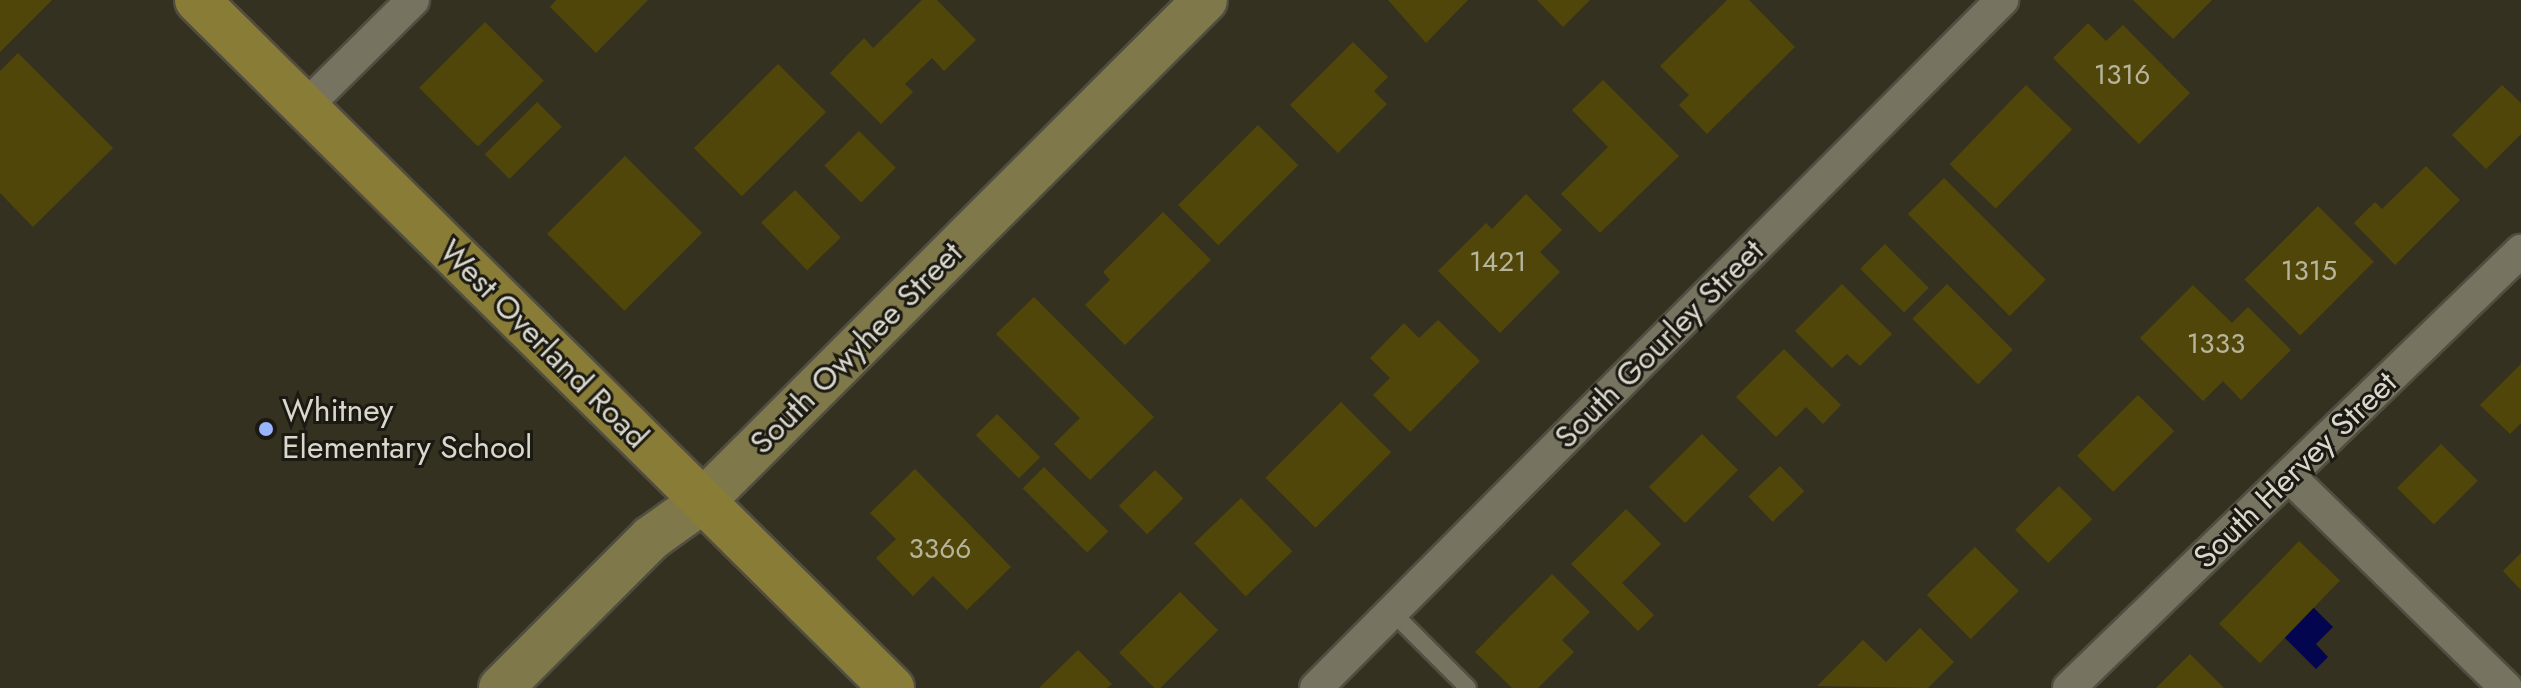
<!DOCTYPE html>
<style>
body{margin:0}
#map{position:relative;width:2521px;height:688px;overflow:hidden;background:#353121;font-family:Jost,sans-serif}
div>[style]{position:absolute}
.water>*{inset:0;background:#03054f}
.building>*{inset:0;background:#514609;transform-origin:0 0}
.roads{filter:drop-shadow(2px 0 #514e41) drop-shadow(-2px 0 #514e41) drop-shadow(0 2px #514e41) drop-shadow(0 -2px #514e41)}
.lane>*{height:16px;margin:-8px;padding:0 8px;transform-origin:8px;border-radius:8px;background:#767361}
.street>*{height:32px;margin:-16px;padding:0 16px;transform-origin:16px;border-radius:16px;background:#767361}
.secondary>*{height:44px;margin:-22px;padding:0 22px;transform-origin:22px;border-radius:22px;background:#7f784b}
.primary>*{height:44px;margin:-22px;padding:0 22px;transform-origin:22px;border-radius:22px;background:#887c36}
.dots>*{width:22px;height:22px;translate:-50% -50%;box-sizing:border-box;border:4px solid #1b1912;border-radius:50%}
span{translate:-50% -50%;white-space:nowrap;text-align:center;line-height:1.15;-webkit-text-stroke:6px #1b1912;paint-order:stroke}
.number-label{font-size:28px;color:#b7b49c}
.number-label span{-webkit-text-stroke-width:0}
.street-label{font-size:32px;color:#d9d8cd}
.poi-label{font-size:32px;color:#d9d8cd}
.left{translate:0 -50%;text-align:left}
</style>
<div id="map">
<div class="water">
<i style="clip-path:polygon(2311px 605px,2333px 627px,2316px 644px,2328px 657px,2316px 669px,2281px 634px)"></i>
</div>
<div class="building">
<i style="clip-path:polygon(0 0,52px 0,0 52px)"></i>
<i style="clip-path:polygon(556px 0,648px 0,596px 53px,550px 7px)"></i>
<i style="clip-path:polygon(922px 0,937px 0,976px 40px,944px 71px,932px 58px,905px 84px,913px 92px,881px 124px,830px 73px,864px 38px,873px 48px)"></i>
<i style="clip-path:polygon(1388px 0,1468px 0,1426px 43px)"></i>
<i style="clip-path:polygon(1537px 0,1590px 0,1563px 27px)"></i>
<i style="clip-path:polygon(1727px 0,1749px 0,1795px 47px,1707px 134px,1679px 105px,1689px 95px,1660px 66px)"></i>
<i style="clip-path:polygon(2133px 0,2212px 0,2173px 39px)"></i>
<i style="left:485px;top:22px;width:83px;height:93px;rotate:45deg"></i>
<i style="clip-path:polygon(2088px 23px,2106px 41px,2123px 25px,2190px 93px,2139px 144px,2053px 58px)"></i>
<i style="clip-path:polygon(1353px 42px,1388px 77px,1374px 91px,1387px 104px,1338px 153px,1290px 105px)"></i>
<i style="clip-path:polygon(18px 53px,113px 148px,33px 227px,0 193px,0 71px)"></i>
<i style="left:778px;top:64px;width:68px;height:119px;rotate:45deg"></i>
<i style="clip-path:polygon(1603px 80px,1679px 156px,1600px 233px,1561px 194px,1608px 147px,1572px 110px)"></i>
<i style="left:2026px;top:85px;width:64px;height:110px;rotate:44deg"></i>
<i style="clip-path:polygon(2502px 85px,2521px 103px,2521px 134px,2486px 169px,2452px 135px)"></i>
<i style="left:537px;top:102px;width:35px;height:74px;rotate:45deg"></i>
<i style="left:1258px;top:125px;width:57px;height:113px;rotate:45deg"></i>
<i style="left:859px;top:131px;width:52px;height:49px;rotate:45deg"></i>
<i style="left:625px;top:156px;width:109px;height:110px;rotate:45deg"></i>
<i style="clip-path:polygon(2426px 166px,2460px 200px,2395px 265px,2354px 223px,2375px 202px,2382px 209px)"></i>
<i style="left:1944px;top:178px;width:144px;height:51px;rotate:45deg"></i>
<i style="left:795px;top:190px;width:66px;height:47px;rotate:46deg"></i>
<i style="clip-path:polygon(1526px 194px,1562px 230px,1540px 252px,1560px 272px,1500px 333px,1438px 271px,1486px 223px,1492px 229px)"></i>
<i style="left:2318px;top:206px;width:79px;height:104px;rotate:45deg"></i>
<i style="clip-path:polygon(1163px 212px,1211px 260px,1125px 345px,1085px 305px,1110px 280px,1103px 272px)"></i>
<i style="left:1885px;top:244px;width:62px;height:35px;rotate:45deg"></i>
<i style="clip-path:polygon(1842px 284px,1892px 334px,1860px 366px,1847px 354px,1832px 368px,1795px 331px)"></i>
<i style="left:1947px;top:284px;width:93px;height:49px;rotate:45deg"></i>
<i style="clip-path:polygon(2193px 285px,2232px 323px,2248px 307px,2291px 350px,2241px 400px,2223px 381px,2203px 401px,2140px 338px)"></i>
<i style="clip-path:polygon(1034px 297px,1154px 417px,1090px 480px,1054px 444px,1080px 418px,996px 334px)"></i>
<i style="clip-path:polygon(1438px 320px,1480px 361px,1410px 432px,1373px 395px,1390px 378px,1370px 358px,1404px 323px,1419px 338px)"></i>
<i style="clip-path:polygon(1784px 349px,1841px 405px,1823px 424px,1806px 407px,1776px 437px,1736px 397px)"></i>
<i style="clip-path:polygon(2521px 364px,2521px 423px,2510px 434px,2480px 405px)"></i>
<i style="left:2138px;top:395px;width:51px;height:86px;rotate:45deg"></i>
<i style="left:1341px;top:402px;width:71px;height:107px;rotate:45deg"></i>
<i style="left:997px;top:414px;width:61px;height:30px;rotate:45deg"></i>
<i style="left:1702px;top:434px;width:51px;height:75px;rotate:45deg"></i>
<i style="left:2441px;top:444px;width:52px;height:62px;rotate:45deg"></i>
<i style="left:1780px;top:466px;width:35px;height:44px;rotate:46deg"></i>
<i style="left:1044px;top:467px;width:91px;height:30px;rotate:45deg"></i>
<i style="clip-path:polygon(915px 469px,1011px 567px,967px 610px,933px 576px,913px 596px,876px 558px,896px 539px,870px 513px)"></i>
<i style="left:1155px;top:470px;width:40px;height:51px;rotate:45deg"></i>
<i style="left:2059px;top:486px;width:47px;height:62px;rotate:45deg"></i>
<i style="left:1241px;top:498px;width:74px;height:65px;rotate:46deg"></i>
<i style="clip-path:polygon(1626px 509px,1661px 544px,1622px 583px,1654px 615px,1638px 631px,1571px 564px)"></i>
<i style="left:2299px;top:541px;width:57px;height:115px;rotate:44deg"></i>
<i style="left:1975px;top:547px;width:62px;height:68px;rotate:45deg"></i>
<i style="clip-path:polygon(2521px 553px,2521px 590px,2503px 571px)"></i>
<i style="clip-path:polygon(1552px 574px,1590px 612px,1562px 640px,1574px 652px,1538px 688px,1512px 688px,1475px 652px)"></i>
<i style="left:1180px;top:592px;width:54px;height:86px;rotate:45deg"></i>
<i style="clip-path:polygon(1920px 628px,1954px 662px,1928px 688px,1817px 686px,1863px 640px,1886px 662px)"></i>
<i style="clip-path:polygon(1078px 650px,1112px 684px,1107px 688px,1039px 688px)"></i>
<i style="clip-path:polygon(2190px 654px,2224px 688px,2156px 688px)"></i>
</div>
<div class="roads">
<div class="lane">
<i style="left:1392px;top:612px;width:107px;rotate:45deg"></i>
</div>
<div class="street">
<i style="left:305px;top:107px;width:152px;rotate:-44.7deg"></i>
<i style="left:2289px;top:476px;width:303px;rotate:44.3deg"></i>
<i style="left:1316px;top:688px;width:972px;rotate:-45.08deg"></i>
<i style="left:2069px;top:688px;width:629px;rotate:-44.03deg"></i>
</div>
<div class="secondary">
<i style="left:501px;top:688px;width:212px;rotate:-45deg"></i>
<i style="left:651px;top:538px;width:64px;rotate:-35.4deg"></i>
<i style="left:703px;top:501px;width:709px;rotate:-44.94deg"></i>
</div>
<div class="primary">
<i style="left:197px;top:0;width:978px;rotate:44.71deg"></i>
</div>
</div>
<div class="dots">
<i style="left:266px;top:429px;background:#97b6fd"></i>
</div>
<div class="number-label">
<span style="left:2122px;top:75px">1316</span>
<span style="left:1498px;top:262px">1421</span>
<span style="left:2309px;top:271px">1315</span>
<span style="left:2216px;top:344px">1333</span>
<span style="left:940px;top:549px">3366</span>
</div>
<div class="street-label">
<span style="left:544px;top:344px;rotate:45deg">West Overland Road</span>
<span style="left:1659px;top:344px;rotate:-45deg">South Gourley Street</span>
<span style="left:856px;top:348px;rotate:-45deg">South Owyhee Street</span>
<span style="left:2295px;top:470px;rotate:-44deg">South Hervey Street</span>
</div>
<div class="poi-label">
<span class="left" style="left:282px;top:429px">Whitney<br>Elementary School</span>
</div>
</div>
